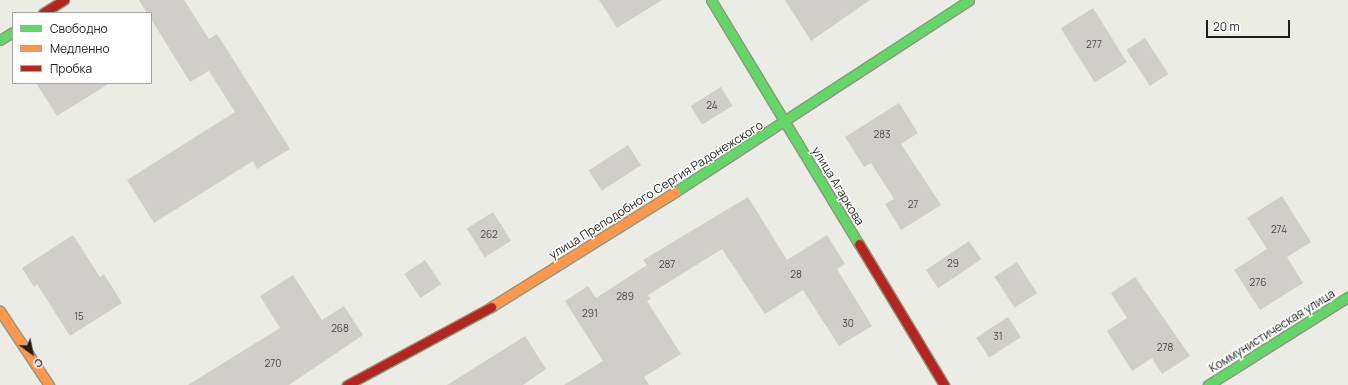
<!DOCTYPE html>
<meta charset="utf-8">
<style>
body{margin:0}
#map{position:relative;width:1348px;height:385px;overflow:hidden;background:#ecece7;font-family:Manrope,sans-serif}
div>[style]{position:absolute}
.building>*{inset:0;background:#cfceca;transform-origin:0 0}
.roads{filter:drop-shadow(1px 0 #909680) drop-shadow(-1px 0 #909680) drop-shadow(0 1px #909680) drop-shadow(0 -1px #909680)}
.fast>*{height:9px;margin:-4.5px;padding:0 4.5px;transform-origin:4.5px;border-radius:4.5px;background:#63d668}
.slow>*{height:9px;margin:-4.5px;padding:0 4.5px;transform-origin:4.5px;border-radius:4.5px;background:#ff974d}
.jam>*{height:9px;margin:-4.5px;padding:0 4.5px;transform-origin:4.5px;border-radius:4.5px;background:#b3261e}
span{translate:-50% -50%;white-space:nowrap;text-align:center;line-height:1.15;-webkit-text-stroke:3px #fff;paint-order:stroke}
.number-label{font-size:10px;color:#4a4a49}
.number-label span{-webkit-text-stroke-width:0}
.street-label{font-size:12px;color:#1e1e1e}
.legend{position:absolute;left:12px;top:12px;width:140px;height:72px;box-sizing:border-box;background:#fff;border:1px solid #a5a5a5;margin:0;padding:5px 7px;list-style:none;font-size:12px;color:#1e1e1e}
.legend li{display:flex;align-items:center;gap:8px;height:20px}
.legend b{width:20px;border:1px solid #a5a5a5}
.north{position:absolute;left:12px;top:333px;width:40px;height:40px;-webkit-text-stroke:3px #fff;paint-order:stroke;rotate:147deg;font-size:11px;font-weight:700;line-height:16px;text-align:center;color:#1e1e1e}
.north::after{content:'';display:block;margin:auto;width:14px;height:18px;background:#1e1e1e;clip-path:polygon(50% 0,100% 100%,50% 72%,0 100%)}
.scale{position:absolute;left:1206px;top:20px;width:84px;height:18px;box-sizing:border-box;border:2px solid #1e1e1e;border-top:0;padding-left:5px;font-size:12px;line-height:14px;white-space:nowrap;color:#1e1e1e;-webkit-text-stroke:3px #fff;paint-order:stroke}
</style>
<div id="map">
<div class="building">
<i style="clip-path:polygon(139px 0,184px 0,209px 39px,217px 34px,290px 149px,257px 169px,253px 161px,154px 223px,127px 180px,235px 112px,209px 71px,190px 82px,151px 19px,151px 13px,147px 13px)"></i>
<i style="clip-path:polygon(599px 0,662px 0,617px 28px)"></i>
<i style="clip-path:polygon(785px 0,870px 0,811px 41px)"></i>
<i style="left:1093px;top:8px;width:64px;height:38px;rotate:58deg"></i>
<i style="left:1145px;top:38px;width:43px;height:22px;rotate:57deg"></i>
<i style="clip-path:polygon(36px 83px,110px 83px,57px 116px)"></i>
<i style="left:721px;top:87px;width:22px;height:36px;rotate:58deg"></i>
<i style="clip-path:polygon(899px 103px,918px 133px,901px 144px,941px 205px,901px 230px,885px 204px,894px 199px,871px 163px,864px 167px,845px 137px)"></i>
<i style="left:628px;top:145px;width:24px;height:47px;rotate:57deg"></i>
<i style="clip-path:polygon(1282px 196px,1311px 242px,1287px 257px,1303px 283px,1260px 310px,1234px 270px,1267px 249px,1247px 218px)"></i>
<i style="clip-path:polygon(748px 197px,787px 260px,827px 235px,845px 264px,837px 269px,872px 326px,839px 346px,803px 290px,765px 314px,722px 249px,648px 295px,651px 299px,647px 301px,681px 354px,644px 377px,649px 385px,564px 385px,603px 361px,565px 301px,588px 286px,596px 298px,647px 265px,643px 260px)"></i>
<i style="left:493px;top:212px;width:34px;height:31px;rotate:58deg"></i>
<i style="clip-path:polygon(73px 235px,100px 277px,104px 274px,122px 303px,70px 336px,37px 284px,34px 287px,22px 268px)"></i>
<i style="left:969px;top:241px;width:22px;height:52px;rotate:56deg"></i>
<i style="left:425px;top:260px;width:29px;height:25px;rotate:56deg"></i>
<i style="left:1017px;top:262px;width:37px;height:27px;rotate:57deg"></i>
<i style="clip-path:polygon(293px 275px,322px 320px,344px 306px,363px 335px,289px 385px,188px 385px,280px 328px,260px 296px)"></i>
<i style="clip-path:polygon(1135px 277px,1190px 356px,1162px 374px,1152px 358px,1132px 371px,1107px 331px,1127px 318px,1111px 293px)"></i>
<i style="left:1008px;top:317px;width:24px;height:38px;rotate:57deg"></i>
<i style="clip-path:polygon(525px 336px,546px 369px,523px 385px,447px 385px)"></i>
</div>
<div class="roads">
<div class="fast">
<i style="left:711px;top:0;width:285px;rotate:58.8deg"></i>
<i style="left:0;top:40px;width:15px;rotate:-32deg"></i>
<i style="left:675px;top:192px;width:351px;rotate:-33.1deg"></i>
<i style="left:1208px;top:385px;width:165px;rotate:-32.2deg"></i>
</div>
<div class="slow">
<i style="left:491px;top:307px;width:217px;rotate:-32deg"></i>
<i style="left:0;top:311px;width:89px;rotate:56.5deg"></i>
</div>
<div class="jam">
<i style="left:43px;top:13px;width:25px;rotate:-32deg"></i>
<i style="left:859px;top:244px;width:165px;rotate:58.9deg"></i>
<i style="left:347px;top:385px;width:164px;rotate:-28.4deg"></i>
</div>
</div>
<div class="number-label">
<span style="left:1094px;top:45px">277</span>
<span style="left:712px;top:106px">24</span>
<span style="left:882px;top:135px">283</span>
<span style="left:913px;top:205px">27</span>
<span style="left:1279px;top:230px">274</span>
<span style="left:489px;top:235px">262</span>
<span style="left:953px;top:264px">29</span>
<span style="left:667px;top:265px">287</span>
<span style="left:796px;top:275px">28</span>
<span style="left:1258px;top:283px">276</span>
<span style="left:625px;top:297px">289</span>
<span style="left:590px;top:314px">291</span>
<span style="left:79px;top:317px">15</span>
<span style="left:848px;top:324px">30</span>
<span style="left:340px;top:329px">268</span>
<span style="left:998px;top:337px">31</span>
<span style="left:1165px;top:348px">278</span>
<span style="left:273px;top:364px">270</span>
</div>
<div class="street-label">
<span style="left:838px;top:186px;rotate:59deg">улица Агаркова</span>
<span style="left:656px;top:190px;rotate:-32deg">улица Преподобного Сергия Радонежского</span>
<span style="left:1272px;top:331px;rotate:-32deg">Коммунистическая улица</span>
</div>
<ul class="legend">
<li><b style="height:5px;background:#63d668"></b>Свободно</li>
<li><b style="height:5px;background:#ff974d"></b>Медленно</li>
<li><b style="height:5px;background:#b3261e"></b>Пробка</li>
</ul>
<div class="north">С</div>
<div class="scale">20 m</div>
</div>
